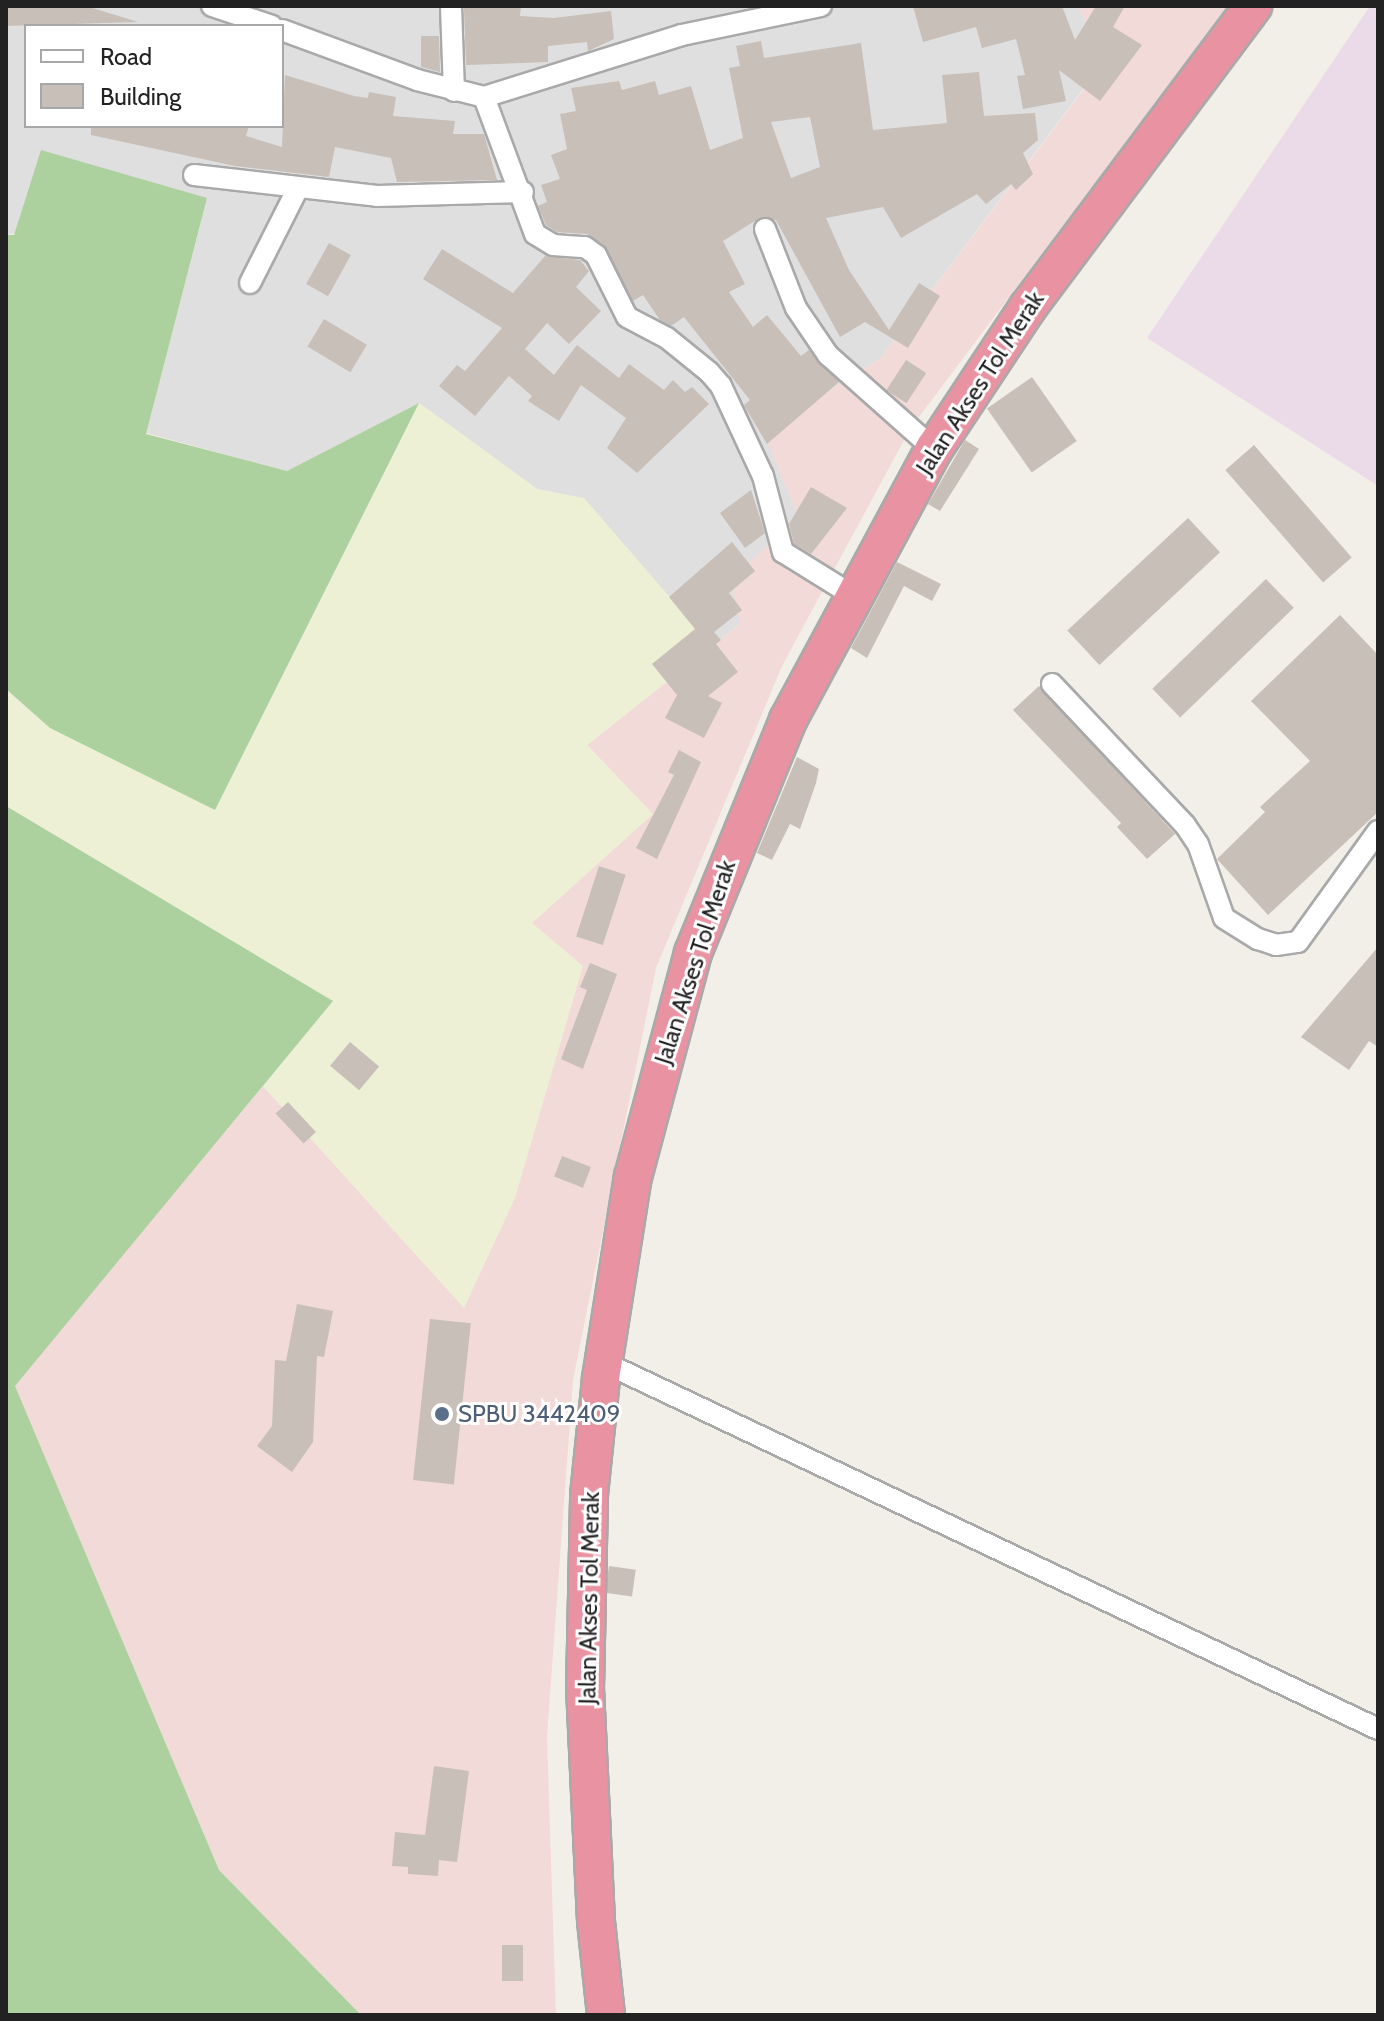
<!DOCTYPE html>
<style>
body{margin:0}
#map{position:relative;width:1384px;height:2021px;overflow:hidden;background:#f2efe9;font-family:Cabin,sans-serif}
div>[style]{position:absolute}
.residential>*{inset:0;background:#e0dfdf}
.commercial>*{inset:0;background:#f2dad9}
.industrial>*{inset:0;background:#ebdbe8}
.farmland>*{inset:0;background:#eef0d5}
.forest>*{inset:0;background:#add19e}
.building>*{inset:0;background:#c7bfb8;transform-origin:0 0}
.roads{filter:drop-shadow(2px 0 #a9a9a9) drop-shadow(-2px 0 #a9a9a9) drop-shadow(0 2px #a9a9a9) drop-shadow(0 -2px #a9a9a9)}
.street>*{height:20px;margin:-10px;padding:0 10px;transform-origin:10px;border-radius:10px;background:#fff}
.highway>*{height:36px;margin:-18px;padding:0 18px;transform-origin:18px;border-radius:18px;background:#e892a2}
.dots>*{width:22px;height:22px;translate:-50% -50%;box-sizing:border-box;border:4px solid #fff;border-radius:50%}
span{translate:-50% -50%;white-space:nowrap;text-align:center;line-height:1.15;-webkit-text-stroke:6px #fff;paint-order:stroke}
.street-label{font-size:24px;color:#222}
.service-label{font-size:24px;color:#4e5e75}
.left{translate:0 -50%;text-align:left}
.frame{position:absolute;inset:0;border:8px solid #222;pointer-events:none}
.legend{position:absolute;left:24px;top:24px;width:260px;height:104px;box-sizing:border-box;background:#fff;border:2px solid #a7a7a7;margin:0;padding:10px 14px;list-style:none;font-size:24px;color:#222}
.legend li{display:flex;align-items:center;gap:16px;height:40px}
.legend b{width:40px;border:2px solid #a7a7a7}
</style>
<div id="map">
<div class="residential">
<i style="clip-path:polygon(evenodd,6px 6px,1078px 6px,1105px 60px,880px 359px,764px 431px,798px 517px,740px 624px,712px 646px,584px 499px,537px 489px,419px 403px,287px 471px,146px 433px,207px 198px,6px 235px,6px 6px,26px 26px,282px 26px,282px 126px,26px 126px,26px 26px)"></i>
</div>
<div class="commercial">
<i style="clip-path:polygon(1078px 6px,1228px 6px,910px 429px,782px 666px,656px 968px,573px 1380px,547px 1736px,556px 2015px,361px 2015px,219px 1870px,14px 1385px,263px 1086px,464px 1307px,532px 923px,652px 814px,587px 745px,740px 624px,731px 579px,798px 517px,763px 431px,880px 359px,1105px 61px)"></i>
</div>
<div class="industrial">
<i style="clip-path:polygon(1370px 6px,1378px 6px,1378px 486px,1147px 338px)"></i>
</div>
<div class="farmland">
<i style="clip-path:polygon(419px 403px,537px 489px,584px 498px,712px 646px,587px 745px,653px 814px,532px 923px,583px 966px,515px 1198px,464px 1308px,263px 1086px,333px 1001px,6px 806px,6px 689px,50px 728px,215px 810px)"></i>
</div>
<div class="forest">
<i style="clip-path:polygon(41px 150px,207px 198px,146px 434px,287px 471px,419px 403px,215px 810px,50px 728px,6px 689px,6px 235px,14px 235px)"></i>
<i style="clip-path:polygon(6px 806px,333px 1001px,15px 1386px,219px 1870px,361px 2015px,6px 2015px)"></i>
</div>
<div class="building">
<i style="clip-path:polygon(6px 6px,86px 6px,138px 22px,6px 26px)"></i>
<i style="clip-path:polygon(493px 6px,521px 6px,520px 16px,554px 18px,611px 11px,614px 39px,588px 51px,587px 42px,548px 46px,548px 62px,466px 65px,464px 8px)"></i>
<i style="clip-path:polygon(913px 6px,1062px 6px,1075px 40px,1096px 6px,1125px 6px,1113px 27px,1142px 45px,1100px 101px,1059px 70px,1066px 101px,1023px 109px,1017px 76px,1025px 75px,1016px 39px,982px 48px,976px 27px,923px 42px)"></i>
<i style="clip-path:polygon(421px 36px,439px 36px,440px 72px,421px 67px)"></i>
<i style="clip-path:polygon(evenodd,761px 41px,764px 58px,861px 43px,873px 130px,947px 123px,942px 75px,979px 72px,984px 116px,1035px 113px,1038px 140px,1023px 153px,1033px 174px,1016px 190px,1011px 184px,986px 204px,977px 194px,901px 238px,883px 207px,826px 218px,849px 270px,889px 330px,919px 283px,940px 296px,908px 348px,865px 322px,840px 337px,776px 220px,761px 217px,723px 241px,745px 284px,729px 292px,753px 327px,767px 315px,801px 356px,809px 350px,839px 382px,767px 444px,744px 405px,750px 400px,684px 317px,671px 326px,660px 320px,643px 295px,633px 301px,604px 245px,587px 234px,557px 232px,546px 225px,538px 206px,547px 202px,541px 185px,560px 179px,551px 155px,567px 149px,560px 114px,576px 111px,571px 88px,619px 81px,622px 90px,655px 81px,659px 95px,691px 86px,710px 150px,743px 138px,729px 68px,740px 66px,736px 46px,761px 41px,810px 117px,820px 167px,791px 178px,771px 122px,810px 117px)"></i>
<i style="clip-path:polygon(285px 75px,354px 96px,368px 98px,369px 92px,396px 97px,393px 116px,455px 121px,453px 134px,484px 134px,497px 180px,397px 182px,391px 158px,335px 147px,329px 177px,235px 166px,91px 135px,91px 126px,249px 126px,246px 136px,282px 147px)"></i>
<i style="left:329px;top:243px;width:25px;height:47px;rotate:29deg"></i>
<i style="clip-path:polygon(442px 249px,513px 293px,545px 256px,580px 260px,589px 271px,576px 287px,601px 311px,569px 344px,547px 323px,525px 349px,554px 375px,577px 345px,619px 378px,629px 364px,664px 390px,673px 380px,685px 392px,692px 387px,709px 404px,637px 473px,607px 448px,626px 418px,581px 385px,559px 421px,528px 401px,532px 396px,509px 376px,475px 416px,439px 386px,457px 365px,465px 371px,502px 328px,423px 279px)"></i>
<i style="left:324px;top:319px;width:50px;height:32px;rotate:31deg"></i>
<i style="left:906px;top:360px;width:24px;height:36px;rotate:33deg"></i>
<i style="left:1032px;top:377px;width:78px;height:55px;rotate:55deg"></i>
<i style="clip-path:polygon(965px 440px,979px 449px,940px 511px,928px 504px)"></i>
<i style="left:1254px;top:445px;width:149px;height:38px;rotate:49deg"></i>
<i style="clip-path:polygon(811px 487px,847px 508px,811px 554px,794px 544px,789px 524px)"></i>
<i style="clip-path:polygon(751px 490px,765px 533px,745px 548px,720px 513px)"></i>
<i style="left:1188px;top:518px;width:47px;height:165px;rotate:47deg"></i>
<i style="clip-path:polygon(732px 542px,755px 571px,729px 593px,742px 610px,714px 632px,721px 640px,716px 644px,738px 672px,708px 696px,722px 703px,704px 738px,665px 718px,677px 695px,652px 664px,695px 629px,669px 597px)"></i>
<i style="clip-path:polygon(897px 562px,941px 584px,932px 601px,904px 586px,867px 658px,851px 648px)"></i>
<i style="left:1266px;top:579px;width:40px;height:158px;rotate:46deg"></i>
<i style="clip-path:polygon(1340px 615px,1378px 655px,1378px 812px,1268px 915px,1217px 859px,1265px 812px,1260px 807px,1310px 761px,1251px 701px)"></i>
<i style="clip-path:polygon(1039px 686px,1175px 834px,1147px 859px,1117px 827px,1121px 823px,1013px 710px)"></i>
<i style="clip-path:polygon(679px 750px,701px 762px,657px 859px,636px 848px,674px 775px,668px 772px)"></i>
<i style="clip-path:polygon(797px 757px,819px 769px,816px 783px,800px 829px,790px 824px,772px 860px,757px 853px)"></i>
<i style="left:599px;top:866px;width:28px;height:74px;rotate:18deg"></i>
<i style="clip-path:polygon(1378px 947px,1378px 1047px,1369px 1041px,1349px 1070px,1301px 1037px)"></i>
<i style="clip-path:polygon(590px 963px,617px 974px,583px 1069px,561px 1059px,587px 990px,580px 987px)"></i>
<i style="left:350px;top:1042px;width:38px;height:31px;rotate:40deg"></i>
<i style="left:288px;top:1102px;width:41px;height:17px;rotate:47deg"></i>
<i style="left:562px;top:1156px;width:31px;height:22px;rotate:21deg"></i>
<i style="clip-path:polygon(297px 1304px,333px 1311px,324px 1357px,317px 1356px,313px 1442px,292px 1472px,257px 1446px,272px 1426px,275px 1360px,286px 1361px)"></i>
<i style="left:430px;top:1319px;width:41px;height:162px;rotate:6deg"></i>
<i style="left:609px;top:1566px;width:27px;height:27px;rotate:8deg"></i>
<i style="clip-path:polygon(434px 1766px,469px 1771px,457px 1862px,439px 1860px,438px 1876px,408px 1874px,408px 1867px,392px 1866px,395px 1832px,425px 1835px)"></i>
<i style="left:502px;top:1945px;width:21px;height:36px"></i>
</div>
<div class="roads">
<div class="street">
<i style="left:212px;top:6px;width:63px;rotate:18.4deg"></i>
<i style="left:451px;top:6px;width:85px;rotate:88deg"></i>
<i style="left:282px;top:30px;width:144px;rotate:20.3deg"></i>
<i style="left:417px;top:80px;width:69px;rotate:14.2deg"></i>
<i style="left:484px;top:97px;width:146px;rotate:69.6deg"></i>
<i style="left:535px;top:234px;width:21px;rotate:31deg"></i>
<i style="left:553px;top:245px;width:32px;rotate:4deg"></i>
<i style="left:585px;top:247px;width:14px;rotate:36deg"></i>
<i style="left:596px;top:255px;width:69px;rotate:63.4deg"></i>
<i style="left:627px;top:317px;width:45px;rotate:27.7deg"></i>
<i style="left:667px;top:338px;width:54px;rotate:39deg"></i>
<i style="left:709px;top:372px;width:18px;rotate:49deg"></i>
<i style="left:721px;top:386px;width:99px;rotate:65deg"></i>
<i style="left:763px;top:476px;width:79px;rotate:75.3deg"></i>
<i style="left:783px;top:552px;width:81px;rotate:31.9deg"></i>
<i style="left:484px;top:97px;width:207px;rotate:-17.4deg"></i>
<i style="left:682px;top:35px;width:142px;rotate:-11.8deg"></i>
<i style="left:194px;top:175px;width:184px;rotate:6.5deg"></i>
<i style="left:377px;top:196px;width:146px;rotate:-1.6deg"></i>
<i style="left:765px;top:229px;width:85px;rotate:68.6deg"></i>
<i style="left:796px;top:308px;width:57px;rotate:55.8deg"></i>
<i style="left:828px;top:355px;width:142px;rotate:41.6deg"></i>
<i style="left:250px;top:283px;width:106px;rotate:-63.2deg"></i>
<i style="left:1052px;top:684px;width:194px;rotate:46.7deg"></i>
<i style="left:1185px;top:825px;width:23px;rotate:56deg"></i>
<i style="left:1198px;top:844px;width:78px;rotate:70.6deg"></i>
<i style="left:1224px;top:918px;width:40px;rotate:32deg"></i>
<i style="left:1258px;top:939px;width:19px;rotate:18deg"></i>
<i style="left:1276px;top:945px;width:22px;rotate:-8deg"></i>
<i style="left:1298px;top:942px;width:137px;rotate:-54.2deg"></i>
<i style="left:603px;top:1362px;width:858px;rotate:25.34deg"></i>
</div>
<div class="highway">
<i style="left:606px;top:2015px;width:95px;rotate:-96.1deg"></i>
<i style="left:596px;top:1921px;width:231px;rotate:-92.7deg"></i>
<i style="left:585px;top:1690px;width:195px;rotate:-88.8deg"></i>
<i style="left:589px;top:1495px;width:118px;rotate:-84.1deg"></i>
<i style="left:601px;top:1378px;width:204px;rotate:-81deg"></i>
<i style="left:633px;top:1177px;width:232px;rotate:-75deg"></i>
<i style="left:693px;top:953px;width:252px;rotate:-67.8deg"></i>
<i style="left:788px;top:720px;width:308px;rotate:-61.7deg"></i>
<i style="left:934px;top:449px;width:170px;rotate:-56.5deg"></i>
<i style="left:1028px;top:307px;width:376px;rotate:-53.2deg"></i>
</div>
</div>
<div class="dots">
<i style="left:442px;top:1414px;background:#5c6f8a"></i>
</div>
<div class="street-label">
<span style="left:980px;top:383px;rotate:-57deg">Jalan Akses Tol Merak</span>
<span style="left:695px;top:962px;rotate:-72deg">Jalan Akses Tol Merak</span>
<span style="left:589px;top:1598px;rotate:-89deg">Jalan Akses Tol Merak</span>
</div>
<div class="service-label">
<span class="left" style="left:458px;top:1414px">SPBU 3442409</span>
</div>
<div class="frame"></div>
<ul class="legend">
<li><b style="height:10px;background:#fff"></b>Road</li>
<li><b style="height:22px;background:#c7bfb8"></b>Building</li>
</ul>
</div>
